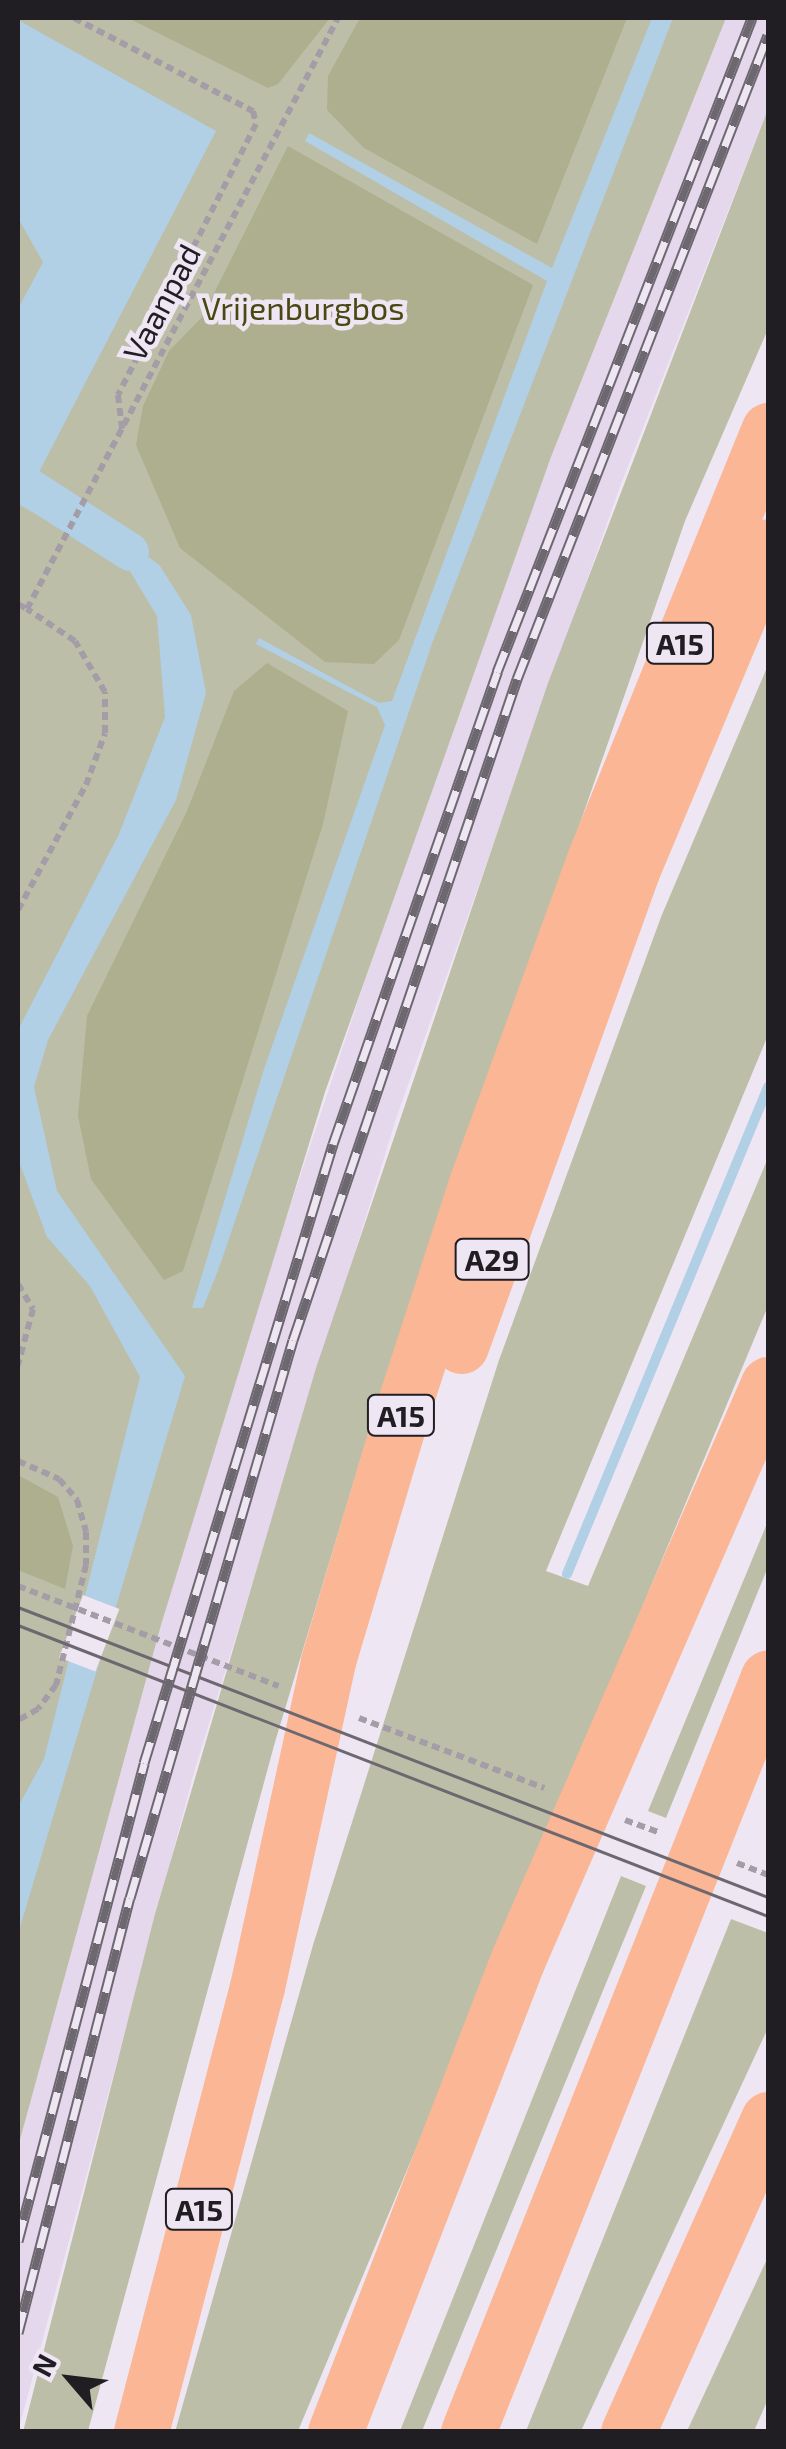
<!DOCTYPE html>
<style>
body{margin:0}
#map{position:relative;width:786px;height:2449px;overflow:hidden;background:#efe6f4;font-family:"Exo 2",sans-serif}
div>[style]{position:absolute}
.built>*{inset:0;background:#e5d8ec}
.green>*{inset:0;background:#bdbea7}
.forest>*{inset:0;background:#adaf8e}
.water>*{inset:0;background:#b1cfe5}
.pier>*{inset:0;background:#efe6f4;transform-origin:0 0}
.stream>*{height:10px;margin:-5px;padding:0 5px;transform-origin:5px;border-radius:5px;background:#b1cfe5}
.canal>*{height:38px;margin:-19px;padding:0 19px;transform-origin:19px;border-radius:19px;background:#b1cfe5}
.path>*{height:6px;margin-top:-3px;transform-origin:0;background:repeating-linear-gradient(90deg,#a49da8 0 8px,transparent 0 13px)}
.highway>*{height:55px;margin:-27.5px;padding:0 27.5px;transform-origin:27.5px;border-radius:27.5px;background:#fbb695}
.tram>*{height:2.5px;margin:-1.25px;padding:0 1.25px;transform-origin:1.25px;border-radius:1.25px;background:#6d6870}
.rail>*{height:11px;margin-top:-5.5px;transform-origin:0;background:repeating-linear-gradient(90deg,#efe6f4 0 22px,#6d6870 0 44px);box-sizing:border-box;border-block:2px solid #6d6870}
span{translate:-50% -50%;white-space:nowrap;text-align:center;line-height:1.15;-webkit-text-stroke:9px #efe6f4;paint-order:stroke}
.shield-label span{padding:2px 8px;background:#efe6f4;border:2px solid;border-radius:8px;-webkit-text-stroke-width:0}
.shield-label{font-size:30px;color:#211e23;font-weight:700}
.street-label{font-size:32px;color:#211e23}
.park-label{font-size:32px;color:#484912}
.frame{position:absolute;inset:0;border:20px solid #211e23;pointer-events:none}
.north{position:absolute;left:20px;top:2329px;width:100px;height:100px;-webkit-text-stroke:8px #efe6f4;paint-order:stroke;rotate:298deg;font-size:28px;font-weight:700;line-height:40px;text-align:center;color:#211e23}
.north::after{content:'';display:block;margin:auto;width:35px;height:45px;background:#211e23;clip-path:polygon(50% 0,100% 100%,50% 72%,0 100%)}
</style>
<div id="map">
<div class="built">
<i style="clip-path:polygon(726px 18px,768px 18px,768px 109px,621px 484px,397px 1116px,195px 1769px,18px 2432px,18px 2147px,141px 1690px,245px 1343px,402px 868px,551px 457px)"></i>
</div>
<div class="green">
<i style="clip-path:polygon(18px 18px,726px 18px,551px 457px,325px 1092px,161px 1625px,18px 2147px)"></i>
<i style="clip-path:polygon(768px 109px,768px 329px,685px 521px,369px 1431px,275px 1742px,88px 2431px,23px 2432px,155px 1914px,316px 1368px,548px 683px)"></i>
<i style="clip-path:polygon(768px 665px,768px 1035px,546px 1571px,588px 1586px,768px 1158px,768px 1306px,298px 2431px,175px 2432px,313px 1945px,499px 1360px,661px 917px)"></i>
<i style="clip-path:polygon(768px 1521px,768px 1567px,666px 1818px,648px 1811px)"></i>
<i style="clip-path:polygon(621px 1876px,646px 1886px,422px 2431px,400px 2431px)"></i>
<i style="clip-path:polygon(731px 1919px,768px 1933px,768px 2028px,581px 2431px,526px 2431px)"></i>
<i style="clip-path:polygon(768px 2257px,768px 2399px,754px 2431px,687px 2431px)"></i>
</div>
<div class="forest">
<i style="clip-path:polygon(128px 18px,330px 18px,278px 84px,268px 88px)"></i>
<i style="clip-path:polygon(360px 18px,627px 18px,537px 244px,364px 148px,327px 110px,328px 76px)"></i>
<i style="clip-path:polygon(288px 146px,533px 285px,399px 640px,374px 664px,325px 662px,180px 548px,136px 445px,143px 406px,169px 351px,202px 317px)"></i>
<i style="clip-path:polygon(267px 663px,348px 711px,323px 824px,183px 1271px,164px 1280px,91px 1179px,78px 1116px,87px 1016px,187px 811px,234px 691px)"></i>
<i style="clip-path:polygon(18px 1475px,58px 1497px,73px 1546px,65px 1589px,18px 1570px)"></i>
</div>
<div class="water">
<i style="clip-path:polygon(652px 18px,673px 18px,433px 641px,219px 1268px,203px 1308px,192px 1308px,264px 1069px,385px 725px,377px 707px,256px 644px,259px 638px,379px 703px,392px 701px,547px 281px,305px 141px,309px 133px,552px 268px)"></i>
<i style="clip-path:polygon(18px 20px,216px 131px,38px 474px,74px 499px,59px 527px,18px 504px,18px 309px,43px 262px,18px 218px)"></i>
<i style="clip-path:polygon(92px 512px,160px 566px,191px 615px,206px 693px,176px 800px,48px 1040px,34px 1087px,57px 1191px,185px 1376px,18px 1934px,18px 1807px,44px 1759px,140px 1377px,90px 1286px,47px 1237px,18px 1159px,19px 1028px,119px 834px,165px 717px,157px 616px,128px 568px,80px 538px)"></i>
</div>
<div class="pier">
<i style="left:83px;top:1595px;width:39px;height:67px;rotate:21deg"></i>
</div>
<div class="stream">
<i style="left:567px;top:1574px;width:527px;rotate:-67.57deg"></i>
</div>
<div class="canal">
<i style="left:18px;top:480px;width:133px;rotate:32.7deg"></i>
</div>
<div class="path">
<i style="left:74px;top:18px;width:202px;rotate:27.5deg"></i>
<i style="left:253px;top:111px;width:13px;rotate:77deg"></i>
<i style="left:256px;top:124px;width:304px;rotate:117deg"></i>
<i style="left:118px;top:395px;width:34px;rotate:83deg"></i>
<i style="left:18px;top:604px;width:10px;rotate:29deg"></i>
<i style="left:18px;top:910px;width:142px;rotate:-61.5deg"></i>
<i style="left:86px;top:785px;width:55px;rotate:-69.9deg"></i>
<i style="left:105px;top:733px;width:41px;rotate:-90deg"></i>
<i style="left:105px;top:692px;width:59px;rotate:-120.5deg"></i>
<i style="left:75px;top:641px;width:58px;rotate:-146.3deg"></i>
<i style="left:27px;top:609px;width:668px;rotate:-62.25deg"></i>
<i style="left:18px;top:1284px;width:29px;rotate:59deg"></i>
<i style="left:33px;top:1309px;width:58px;rotate:105deg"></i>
<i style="left:18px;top:1461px;width:45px;rotate:23.7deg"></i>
<i style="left:59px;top:1479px;width:28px;rotate:49deg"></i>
<i style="left:77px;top:1500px;width:33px;rotate:74deg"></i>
<i style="left:86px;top:1532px;width:33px;rotate:90deg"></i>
<i style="left:86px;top:1565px;width:124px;rotate:104deg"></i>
<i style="left:56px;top:1685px;width:30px;rotate:127deg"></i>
<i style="left:38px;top:1709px;width:23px;rotate:151deg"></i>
<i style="left:18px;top:1586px;width:279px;rotate:21deg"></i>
<i style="left:359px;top:1718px;width:198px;rotate:20.7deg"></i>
<i style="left:625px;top:1820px;width:37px;rotate:20deg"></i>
<i style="left:737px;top:1863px;width:33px;rotate:21deg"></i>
</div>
<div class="highway">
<i style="left:461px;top:1346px;width:505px;rotate:-70.2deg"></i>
<i style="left:632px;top:871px;width:352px;rotate:-67.3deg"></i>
<i style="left:141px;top:2432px;width:460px;rotate:-75.4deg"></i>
<i style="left:257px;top:1987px;width:334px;rotate:-77.7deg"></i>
<i style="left:328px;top:1661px;width:277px;rotate:-73.4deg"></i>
<i style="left:407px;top:1396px;width:226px;rotate:-72deg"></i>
<i style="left:477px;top:1181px;width:345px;rotate:-70deg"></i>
<i style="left:595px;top:857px;width:461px;rotate:-67.9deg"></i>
<i style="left:335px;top:2432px;width:507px;rotate:-68.85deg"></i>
<i style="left:518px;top:1959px;width:627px;rotate:-66.5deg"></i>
<i style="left:468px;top:2432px;width:812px;rotate:-68.33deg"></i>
<i style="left:628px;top:2432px;width:343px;rotate:-65.9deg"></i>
</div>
<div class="tram">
<i style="left:18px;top:1607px;width:804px;rotate:21.14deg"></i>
<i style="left:18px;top:1625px;width:804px;rotate:21.21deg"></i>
</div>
<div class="rail">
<i style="left:18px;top:2241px;width:494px;rotate:-75.2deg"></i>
<i style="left:144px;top:1763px;width:647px;rotate:-73.02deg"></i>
<i style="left:333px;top:1144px;width:500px;rotate:-70.8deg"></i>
<i style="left:497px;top:672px;width:702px;rotate:-68.7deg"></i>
<i style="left:18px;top:2333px;width:449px;rotate:-75.6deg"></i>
<i style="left:130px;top:1898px;width:581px;rotate:-73.72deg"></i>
<i style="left:293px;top:1340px;width:698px;rotate:-71.28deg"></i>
<i style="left:517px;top:679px;width:691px;rotate:-68.71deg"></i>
</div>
<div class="shield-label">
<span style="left:680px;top:643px">A15</span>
<span style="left:492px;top:1259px">A29</span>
<span style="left:401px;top:1415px">A15</span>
<span style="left:199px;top:2209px">A15</span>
</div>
<div class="street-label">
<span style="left:161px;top:302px;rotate:-62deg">Vaanpad</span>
</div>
<div class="park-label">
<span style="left:303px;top:307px">Vrijenburgbos</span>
</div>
<div class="frame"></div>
<div class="north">N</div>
</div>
